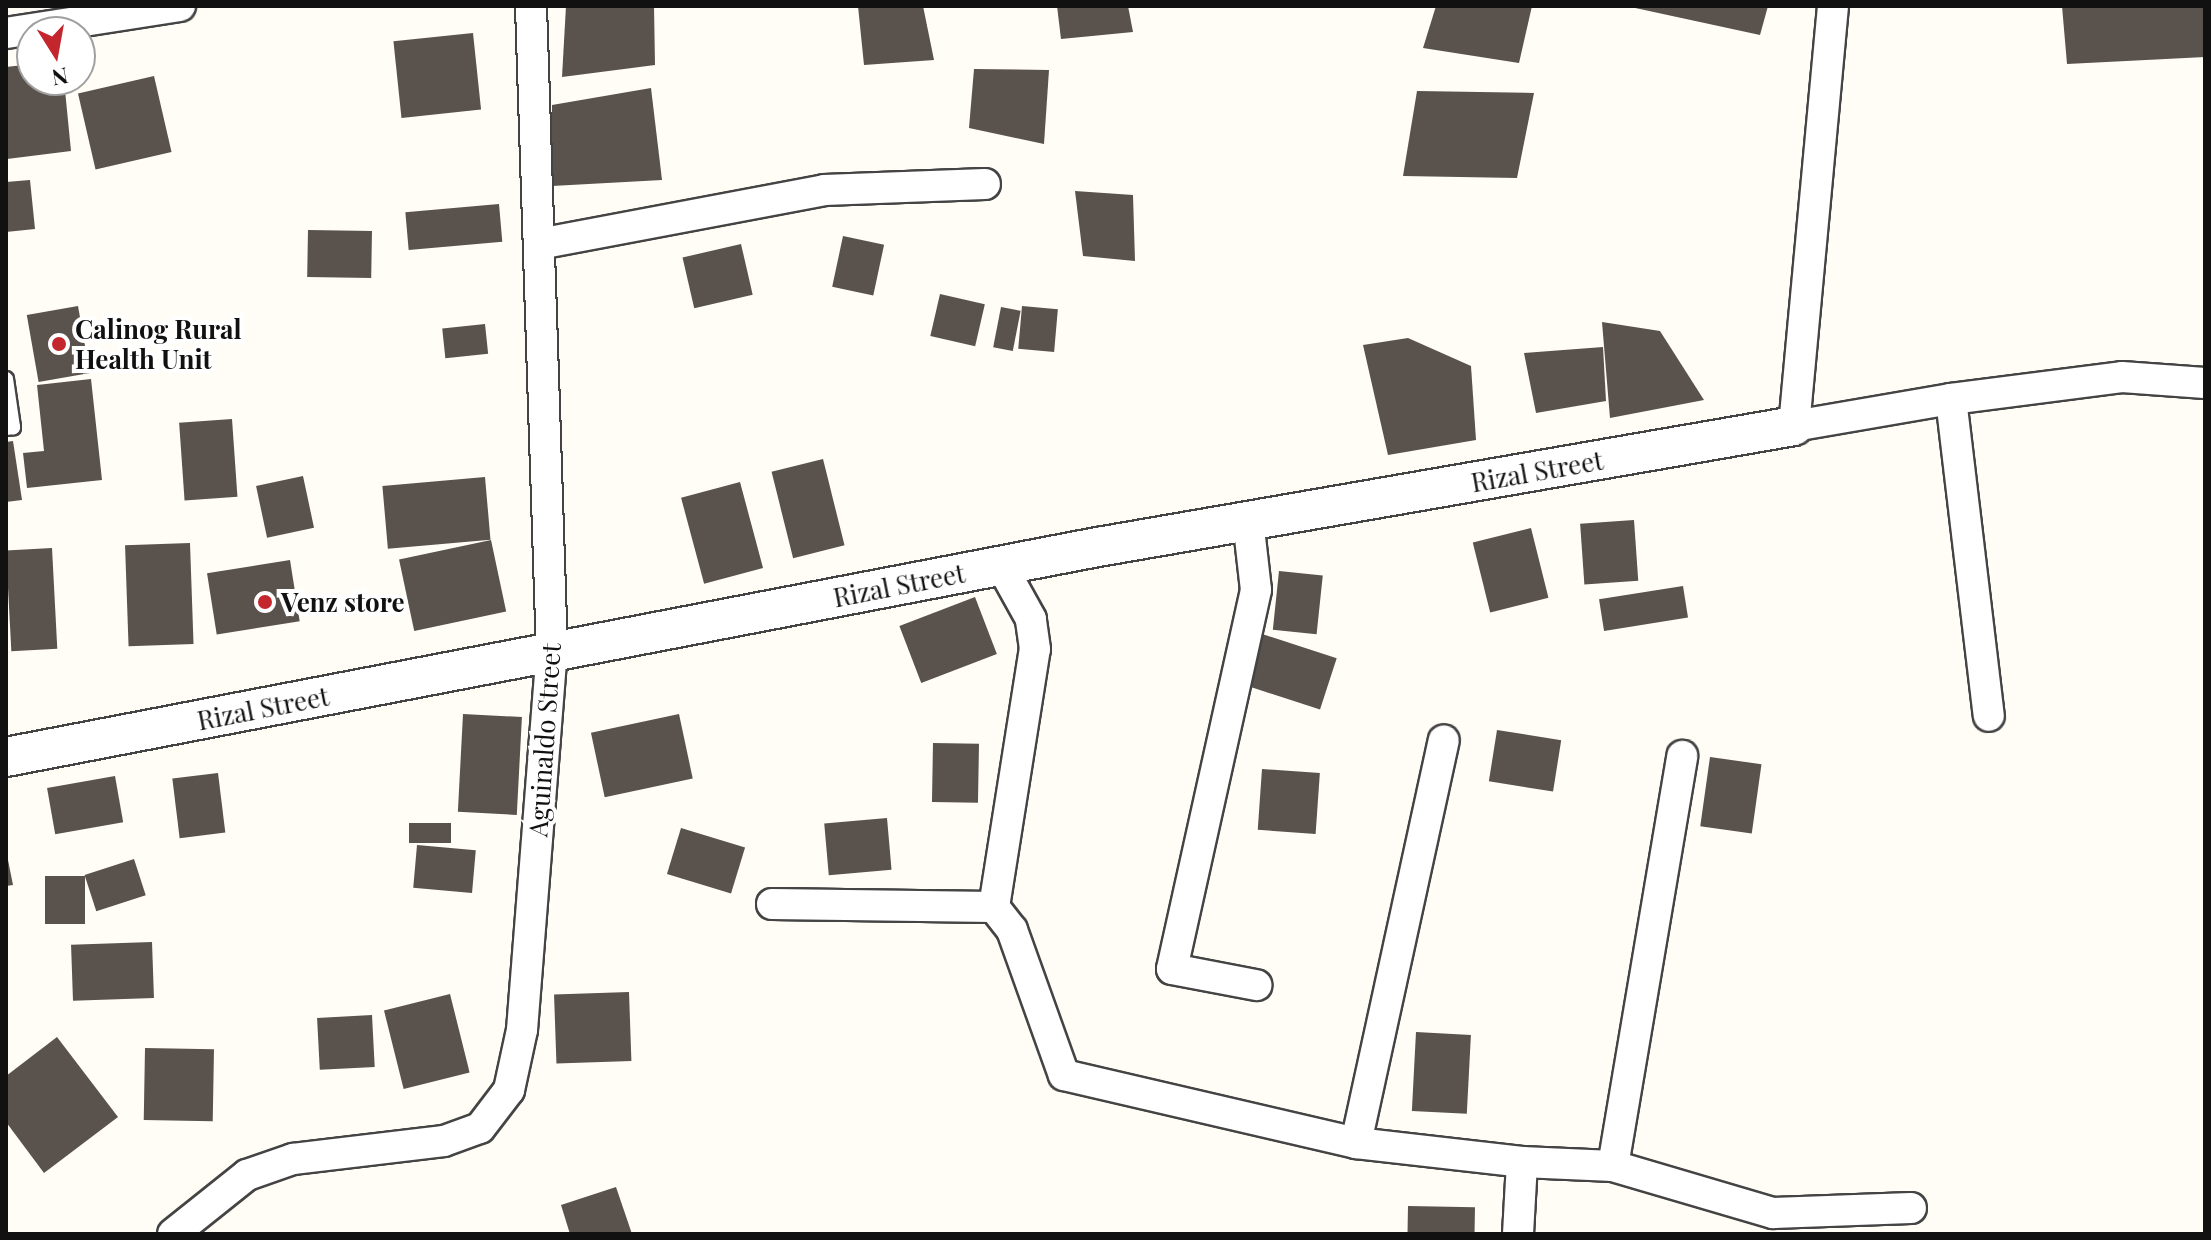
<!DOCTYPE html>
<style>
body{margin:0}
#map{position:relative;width:2211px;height:1240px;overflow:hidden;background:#fffdf5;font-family:"Playfair Display",serif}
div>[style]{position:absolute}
.building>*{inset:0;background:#5a524d;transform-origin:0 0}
.roads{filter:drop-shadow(2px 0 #444) drop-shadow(-2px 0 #444) drop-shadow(0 2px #444) drop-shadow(0 -2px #444)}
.service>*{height:14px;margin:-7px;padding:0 7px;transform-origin:7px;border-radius:7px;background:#fff}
.minor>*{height:30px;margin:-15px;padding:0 15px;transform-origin:15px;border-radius:15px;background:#fff}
.tertiary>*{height:38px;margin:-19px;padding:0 19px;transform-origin:19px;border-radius:19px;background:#fff}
.dots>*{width:22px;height:22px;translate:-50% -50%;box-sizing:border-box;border:4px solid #fff;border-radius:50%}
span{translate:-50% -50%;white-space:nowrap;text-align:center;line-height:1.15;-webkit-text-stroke:8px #fff;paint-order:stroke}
.poi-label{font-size:26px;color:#111;font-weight:700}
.left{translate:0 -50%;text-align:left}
.street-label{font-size:26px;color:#111}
.frame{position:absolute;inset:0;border:8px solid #111;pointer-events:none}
.north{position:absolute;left:16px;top:16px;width:80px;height:80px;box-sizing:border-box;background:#fff;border:2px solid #a0a0a0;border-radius:50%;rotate:169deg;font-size:22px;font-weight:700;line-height:32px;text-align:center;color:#111}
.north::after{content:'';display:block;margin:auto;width:28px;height:36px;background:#c4262e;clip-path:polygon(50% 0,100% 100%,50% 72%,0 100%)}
</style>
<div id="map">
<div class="building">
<i style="clip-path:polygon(566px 6px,654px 6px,655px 65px,562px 77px)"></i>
<i style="clip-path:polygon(858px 6px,923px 6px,934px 60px,864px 65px)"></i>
<i style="clip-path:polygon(1057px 6px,1128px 6px,1133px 32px,1061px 39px)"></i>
<i style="clip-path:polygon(1436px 6px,1532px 6px,1519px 63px,1423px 48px)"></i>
<i style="clip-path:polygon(1626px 6px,1768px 6px,1760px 35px)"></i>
<i style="clip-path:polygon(2062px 6px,2205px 6px,2205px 57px,2067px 64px)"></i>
<i style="left:473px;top:33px;width:77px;height:80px;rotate:84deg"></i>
<i style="clip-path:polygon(32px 64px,32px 80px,64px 80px,71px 151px,7px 159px,6px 67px)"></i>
<i style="clip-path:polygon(974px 69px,1049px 70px,1044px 144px,969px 128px)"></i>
<i style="left:154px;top:76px;width:78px;height:78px;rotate:77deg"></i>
<i style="clip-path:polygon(651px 88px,662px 180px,552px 186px,552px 105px)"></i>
<i style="clip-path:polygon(1417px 91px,1534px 93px,1517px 178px,1403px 176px)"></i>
<i style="clip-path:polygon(30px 180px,35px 229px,6px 232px,6px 182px)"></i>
<i style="clip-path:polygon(1075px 191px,1133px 195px,1135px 261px,1083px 256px)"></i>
<i style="left:499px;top:204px;width:38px;height:94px;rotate:85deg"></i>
<i style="left:308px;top:230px;width:64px;height:47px;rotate:1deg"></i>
<i style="left:843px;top:236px;width:42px;height:52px;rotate:12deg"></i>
<i style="left:741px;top:244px;width:52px;height:60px;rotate:77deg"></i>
<i style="left:940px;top:294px;width:46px;height:43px;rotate:13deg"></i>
<i style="left:78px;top:306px;width:68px;height:52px;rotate:80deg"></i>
<i style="left:1022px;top:306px;width:36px;height:43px;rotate:5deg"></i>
<i style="left:1001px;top:307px;width:20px;height:41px;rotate:11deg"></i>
<i style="clip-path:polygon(1602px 322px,1660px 331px,1704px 400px,1610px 418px)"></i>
<i style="left:485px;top:324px;width:30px;height:43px;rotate:84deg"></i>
<i style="clip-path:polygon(1408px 338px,1471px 366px,1476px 440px,1388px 455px,1363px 345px)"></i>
<i style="clip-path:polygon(1603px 347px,1606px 401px,1536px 413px,1524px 353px)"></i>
<i style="clip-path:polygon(91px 379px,102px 480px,27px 488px,23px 453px,44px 451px,37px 385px)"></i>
<i style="left:232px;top:419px;width:78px;height:53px;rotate:86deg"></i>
<i style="clip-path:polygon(13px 441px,22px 500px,6px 502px,6px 442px)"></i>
<i style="left:823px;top:459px;width:89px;height:53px;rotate:76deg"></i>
<i style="left:303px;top:476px;width:53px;height:48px;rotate:78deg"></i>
<i style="left:485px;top:477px;width:63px;height:103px;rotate:85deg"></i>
<i style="left:740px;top:482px;width:89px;height:61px;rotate:75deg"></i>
<i style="left:1634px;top:520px;width:61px;height:54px;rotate:86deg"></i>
<i style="left:1531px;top:528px;width:72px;height:60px;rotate:76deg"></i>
<i style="left:491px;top:540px;width:73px;height:94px;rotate:78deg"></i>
<i style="left:190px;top:543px;width:101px;height:65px;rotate:88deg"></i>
<i style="left:52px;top:548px;width:101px;height:46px;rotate:87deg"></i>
<i style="left:290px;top:560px;width:62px;height:84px;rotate:81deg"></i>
<i style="left:1279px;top:571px;width:44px;height:59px;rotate:6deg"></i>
<i style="left:1683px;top:586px;width:32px;height:85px;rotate:81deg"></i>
<i style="left:975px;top:597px;width:61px;height:81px;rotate:69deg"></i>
<i style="left:1253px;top:631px;width:88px;height:54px;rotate:18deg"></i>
<i style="left:463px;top:714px;width:59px;height:98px;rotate:3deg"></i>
<i style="left:679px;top:714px;width:66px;height:90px;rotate:78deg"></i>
<i style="left:1497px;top:730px;width:65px;height:52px;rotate:9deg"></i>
<i style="left:933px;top:743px;width:46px;height:59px;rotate:1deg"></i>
<i style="left:1710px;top:757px;width:52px;height:70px;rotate:8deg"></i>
<i style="left:1262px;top:769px;width:58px;height:61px;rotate:4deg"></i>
<i style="left:218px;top:773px;width:60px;height:46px;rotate:83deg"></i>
<i style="left:115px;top:776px;width:47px;height:69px;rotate:80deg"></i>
<i style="left:887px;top:818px;width:52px;height:63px;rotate:85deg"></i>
<i style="left:409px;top:823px;width:42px;height:20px"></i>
<i style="left:681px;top:828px;width:67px;height:48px;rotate:17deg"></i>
<i style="left:417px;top:845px;width:59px;height:43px;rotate:5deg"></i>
<i style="clip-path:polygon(6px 850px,13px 885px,6px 886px)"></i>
<i style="left:134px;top:859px;width:38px;height:52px;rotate:72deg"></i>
<i style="left:45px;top:876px;width:40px;height:48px"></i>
<i style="left:152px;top:942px;width:56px;height:81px;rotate:88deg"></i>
<i style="left:629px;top:992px;width:69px;height:75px;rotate:88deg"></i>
<i style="left:450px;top:994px;width:81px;height:68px;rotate:76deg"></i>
<i style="left:372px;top:1015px;width:52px;height:55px;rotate:87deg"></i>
<i style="left:1416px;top:1032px;width:55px;height:79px;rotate:3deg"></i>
<i style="clip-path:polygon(57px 1037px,118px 1117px,44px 1173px,6px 1122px,6px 1076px)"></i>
<i style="left:145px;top:1048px;width:69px;height:72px;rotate:1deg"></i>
<i style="clip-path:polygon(616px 1187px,632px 1234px,570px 1234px,561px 1205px)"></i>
<i style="left:1408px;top:1206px;width:67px;height:28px;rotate:1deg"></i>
</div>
<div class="roads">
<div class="service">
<i style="left:6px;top:379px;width:49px;rotate:81.7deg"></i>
<i style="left:13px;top:427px;width:7px;rotate:172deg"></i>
</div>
<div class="minor">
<i style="left:1833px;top:6px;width:422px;rotate:95.3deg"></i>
<i style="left:1794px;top:426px;width:159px;rotate:-9.8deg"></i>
<i style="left:1951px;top:399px;width:172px;rotate:-7.3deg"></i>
<i style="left:2122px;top:377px;width:83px;rotate:4.1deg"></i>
<i style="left:6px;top:33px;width:176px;rotate:-8.8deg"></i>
<i style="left:539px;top:244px;width:290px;rotate:-10.7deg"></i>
<i style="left:824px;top:190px;width:161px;rotate:-2.1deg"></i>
<i style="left:1951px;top:399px;width:319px;rotate:83.2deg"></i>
<i style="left:1248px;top:520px;width:70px;rotate:83.5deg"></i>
<i style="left:1256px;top:590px;width:388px;rotate:102.5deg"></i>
<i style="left:1172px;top:969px;width:86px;rotate:10.8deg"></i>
<i style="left:772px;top:904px;width:222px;rotate:0.8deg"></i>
<i style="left:994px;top:907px;width:29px;rotate:52deg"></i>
<i style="left:1012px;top:930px;width:154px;rotate:70.3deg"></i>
<i style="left:1064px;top:1075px;width:300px;rotate:13.1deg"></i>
<i style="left:1356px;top:1143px;width:167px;rotate:6.5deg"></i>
<i style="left:1522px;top:1162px;width:91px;rotate:2.5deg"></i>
<i style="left:1613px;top:1166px;width:167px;rotate:16.4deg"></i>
<i style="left:1773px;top:1213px;width:138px;rotate:-2.1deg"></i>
<i style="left:994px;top:907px;width:261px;rotate:-81deg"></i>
<i style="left:1035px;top:649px;width:30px;rotate:-98deg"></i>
<i style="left:1031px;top:619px;width:62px;rotate:-119.1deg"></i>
<i style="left:1356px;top:1143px;width:412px;rotate:-77.7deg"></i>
<i style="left:1613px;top:1166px;width:416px;rotate:-80.4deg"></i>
<i style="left:173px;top:1234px;width:95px;rotate:-38.6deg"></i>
<i style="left:247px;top:1175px;width:49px;rotate:-19.2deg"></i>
<i style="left:293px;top:1159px;width:152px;rotate:-6.8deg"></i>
<i style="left:444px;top:1141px;width:38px;rotate:-20deg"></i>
<i style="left:480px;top:1128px;width:48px;rotate:-52.7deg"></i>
<i style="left:509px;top:1090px;width:61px;rotate:-77.8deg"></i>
<i style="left:522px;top:1030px;width:378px;rotate:-85.5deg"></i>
<i style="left:552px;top:653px;width:647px;rotate:-91.86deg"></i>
<i style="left:1518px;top:1234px;width:72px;rotate:-86.8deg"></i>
</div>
<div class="tertiary">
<i style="left:6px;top:757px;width:1112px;rotate:-10.89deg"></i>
<i style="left:1098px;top:547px;width:706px;rotate:-9.86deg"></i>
</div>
</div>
<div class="dots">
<i style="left:59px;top:344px;background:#c4262e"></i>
<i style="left:265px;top:602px;background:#c4262e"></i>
</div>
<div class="poi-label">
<span class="left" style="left:75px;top:344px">Calinog Rural<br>Health Unit</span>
<span class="left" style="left:281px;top:602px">Venz store</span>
</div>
<div class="street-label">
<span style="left:1537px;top:471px;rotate:-10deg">Rizal Street</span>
<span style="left:899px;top:585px;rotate:-11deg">Rizal Street</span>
<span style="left:263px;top:708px;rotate:-11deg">Rizal Street</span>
<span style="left:544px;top:740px;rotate:-86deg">Aguinaldo Street</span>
</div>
<div class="frame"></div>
<div class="north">N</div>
</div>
